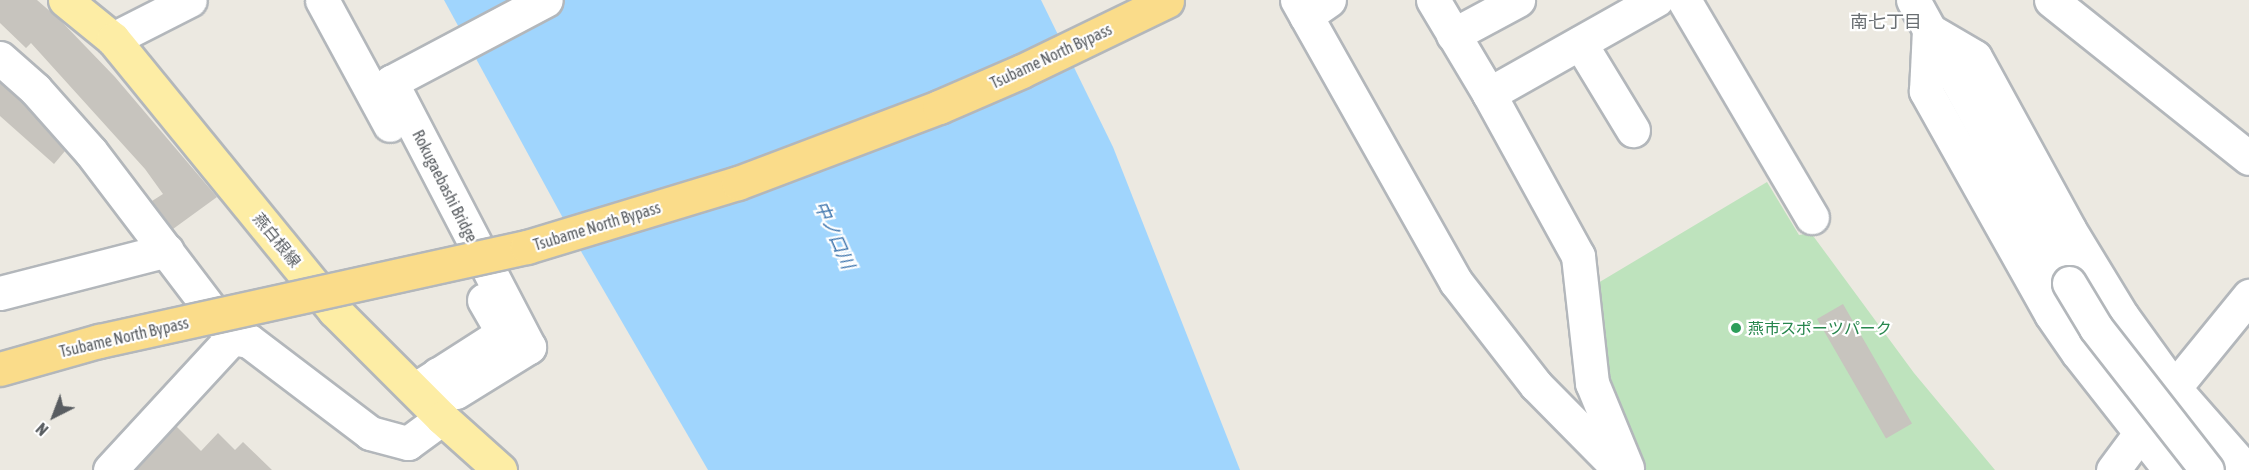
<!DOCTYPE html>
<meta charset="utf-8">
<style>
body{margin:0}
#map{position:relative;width:2249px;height:470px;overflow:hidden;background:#ece9e1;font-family:"Asap Condensed","Noto Sans JP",sans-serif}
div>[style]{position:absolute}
.green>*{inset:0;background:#bee3bd}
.water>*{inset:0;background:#a0d5fd}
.building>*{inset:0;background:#c7c4be;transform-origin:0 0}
.roads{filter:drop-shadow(2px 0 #b3b7bb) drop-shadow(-2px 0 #b3b7bb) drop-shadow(0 2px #b3b7bb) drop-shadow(0 -2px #b3b7bb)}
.minor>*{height:33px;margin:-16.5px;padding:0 16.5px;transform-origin:16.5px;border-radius:16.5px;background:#fff}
.major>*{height:33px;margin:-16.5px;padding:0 16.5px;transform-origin:16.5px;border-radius:16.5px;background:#fdeda5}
.bridges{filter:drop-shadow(2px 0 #b3b7bb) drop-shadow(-2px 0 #b3b7bb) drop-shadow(0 2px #b3b7bb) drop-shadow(0 -2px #b3b7bb)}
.minor-bridge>*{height:33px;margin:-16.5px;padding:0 16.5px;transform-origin:16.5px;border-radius:16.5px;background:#fff}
.highway-bridge>*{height:33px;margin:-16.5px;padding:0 16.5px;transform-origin:16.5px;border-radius:16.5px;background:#fadc8a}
.dots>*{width:16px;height:16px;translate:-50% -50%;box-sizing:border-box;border:3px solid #fff;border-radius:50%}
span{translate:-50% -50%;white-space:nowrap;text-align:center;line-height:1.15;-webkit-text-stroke:4.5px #fff;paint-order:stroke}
.street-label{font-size:16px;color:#595d61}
.leisure-label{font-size:16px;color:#27864d}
.left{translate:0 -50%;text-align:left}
.neighbourhood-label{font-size:18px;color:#6a6f73}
.water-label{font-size:18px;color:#3f76ae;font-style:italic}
.north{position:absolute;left:24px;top:386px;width:60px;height:60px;-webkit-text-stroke:4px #fff;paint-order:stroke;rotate:222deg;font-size:16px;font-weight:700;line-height:24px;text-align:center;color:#595d61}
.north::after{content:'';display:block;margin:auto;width:21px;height:27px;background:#595d61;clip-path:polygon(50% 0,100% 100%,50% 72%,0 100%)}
</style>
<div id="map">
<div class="green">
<i style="clip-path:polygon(1767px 182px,1799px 235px,1811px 233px,1914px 373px,1995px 470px,1645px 470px,1610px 397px,1593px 310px,1598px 283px)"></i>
</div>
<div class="water">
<i style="clip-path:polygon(444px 0,1041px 0,1113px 147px,1240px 470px,708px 470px,582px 253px)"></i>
</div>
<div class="building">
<i style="clip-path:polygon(0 0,37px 0,60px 20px,115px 77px,217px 197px,173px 229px,152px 201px,163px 194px,145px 169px,31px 43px,26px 48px,0 23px)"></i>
<i style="clip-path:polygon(0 83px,22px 102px,65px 151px,54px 164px,0 116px)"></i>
<i style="left:1843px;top:304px;width:138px;height:30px;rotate:60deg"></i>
<i style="clip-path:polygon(176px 426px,201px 451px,218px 433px,235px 450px,243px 442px,272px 470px,136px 470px)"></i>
</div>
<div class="roads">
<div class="minor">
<i style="left:322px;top:0;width:142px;rotate:61.5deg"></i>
<i style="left:1297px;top:0;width:324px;rotate:60.6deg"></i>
<i style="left:1456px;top:282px;width:130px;rotate:52.2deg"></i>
<i style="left:1536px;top:385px;width:120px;rotate:45.3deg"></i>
<i style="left:1433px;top:0;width:109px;rotate:59.2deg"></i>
<i style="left:1489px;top:94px;width:185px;rotate:61.2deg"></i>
<i style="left:1578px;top:256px;width:128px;rotate:83.7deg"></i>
<i style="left:1592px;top:383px;width:92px;rotate:67.6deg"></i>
<i style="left:1684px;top:0;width:252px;rotate:59.5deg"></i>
<i style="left:1913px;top:0;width:323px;rotate:61.1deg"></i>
<i style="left:2051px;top:0;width:253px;rotate:38.6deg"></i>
<i style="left:1306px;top:16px;width:28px;rotate:-35deg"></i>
<i style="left:1453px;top:35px;width:74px;rotate:-28.3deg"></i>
<i style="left:113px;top:39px;width:86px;rotate:-26.9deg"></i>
<i style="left:1580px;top:43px;width:102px;rotate:58.7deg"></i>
<i style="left:0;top:58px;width:47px;rotate:41.5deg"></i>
<i style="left:35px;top:89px;width:84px;rotate:48.4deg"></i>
<i style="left:91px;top:152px;width:233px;rotate:52.8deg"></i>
<i style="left:232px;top:338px;width:17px;rotate:10deg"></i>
<i style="left:249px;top:341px;width:152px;rotate:37.2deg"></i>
<i style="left:370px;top:433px;width:39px;rotate:15deg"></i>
<i style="left:408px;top:443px;width:42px;rotate:-36.3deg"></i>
<i style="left:1489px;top:94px;width:192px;rotate:-29.4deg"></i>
<i style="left:0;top:293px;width:172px;rotate:-14.4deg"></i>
<i style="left:438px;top:374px;width:25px;rotate:45deg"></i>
<i style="left:456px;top:392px;width:86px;rotate:-31.7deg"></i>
<i style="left:529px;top:347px;width:299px;rotate:-117.5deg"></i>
<i style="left:391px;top:82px;width:175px;rotate:-27.9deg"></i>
<i style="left:422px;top:385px;width:96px;rotate:-32.7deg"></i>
<i style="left:503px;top:333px;width:38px;rotate:-120deg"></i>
<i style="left:110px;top:470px;width:180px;rotate:-47.3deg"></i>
<i style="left:2113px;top:470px;width:102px;rotate:-53.4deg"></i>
<i style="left:2174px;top:388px;width:119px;rotate:-50.8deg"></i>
<i style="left:2170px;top:470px;width:149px;rotate:-128.2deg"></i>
<i style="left:2078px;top:353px;width:47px;rotate:-124.7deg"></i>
<i style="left:2051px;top:314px;width:256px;rotate:-119.3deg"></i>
<i style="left:1926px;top:91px;width:61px;rotate:-87.2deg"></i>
<i style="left:1929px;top:30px;width:53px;rotate:30.4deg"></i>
<i style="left:1975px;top:57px;width:196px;rotate:61.3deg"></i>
<i style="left:2069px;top:229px;width:102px;rotate:58.7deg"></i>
<i style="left:2122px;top:316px;width:89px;rotate:54.2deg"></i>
<i style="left:2174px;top:388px;width:109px;rotate:48.7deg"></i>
</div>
<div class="major">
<i style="left:65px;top:0;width:62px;rotate:39.1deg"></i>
<i style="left:113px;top:39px;width:350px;rotate:50.8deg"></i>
<i style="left:334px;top:310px;width:153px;rotate:45deg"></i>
<i style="left:442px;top:418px;width:78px;rotate:41.9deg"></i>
</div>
</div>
<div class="bridges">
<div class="minor-bridge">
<i style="left:2069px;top:283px;width:52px;rotate:59deg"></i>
<i style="left:2096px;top:328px;width:180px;rotate:52deg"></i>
</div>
<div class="highway-bridge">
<i style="left:0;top:369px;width:103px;rotate:-15.8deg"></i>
<i style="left:99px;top:341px;width:438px;rotate:-12.4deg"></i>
<i style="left:527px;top:247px;width:220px;rotate:-16.9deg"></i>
<i style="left:738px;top:183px;width:215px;rotate:-20.7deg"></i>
<i style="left:939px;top:107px;width:90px;rotate:-23.4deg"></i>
<i style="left:1022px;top:71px;width:161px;rotate:-25.8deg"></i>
</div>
</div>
<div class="dots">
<i style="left:1736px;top:328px;background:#2e9e5b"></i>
</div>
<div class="street-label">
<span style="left:1051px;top:56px;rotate:-25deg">Tsubame North Bypass</span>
<span style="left:445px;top:186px;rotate:63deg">Rokugaebashi Bridge</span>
<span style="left:597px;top:226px;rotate:-17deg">Tsubame North Bypass</span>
<span style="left:277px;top:240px;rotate:51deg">燕白根線</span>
<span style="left:124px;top:337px;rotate:-13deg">Tsubame North Bypass</span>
</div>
<div class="leisure-label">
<span class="left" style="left:1748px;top:328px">燕市スポーツパーク</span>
</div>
<div class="neighbourhood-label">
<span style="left:1886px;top:22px">南七丁目</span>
</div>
<div class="water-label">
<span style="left:834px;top:235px;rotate:66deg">中ノ口川</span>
</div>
<div class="north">N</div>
</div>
